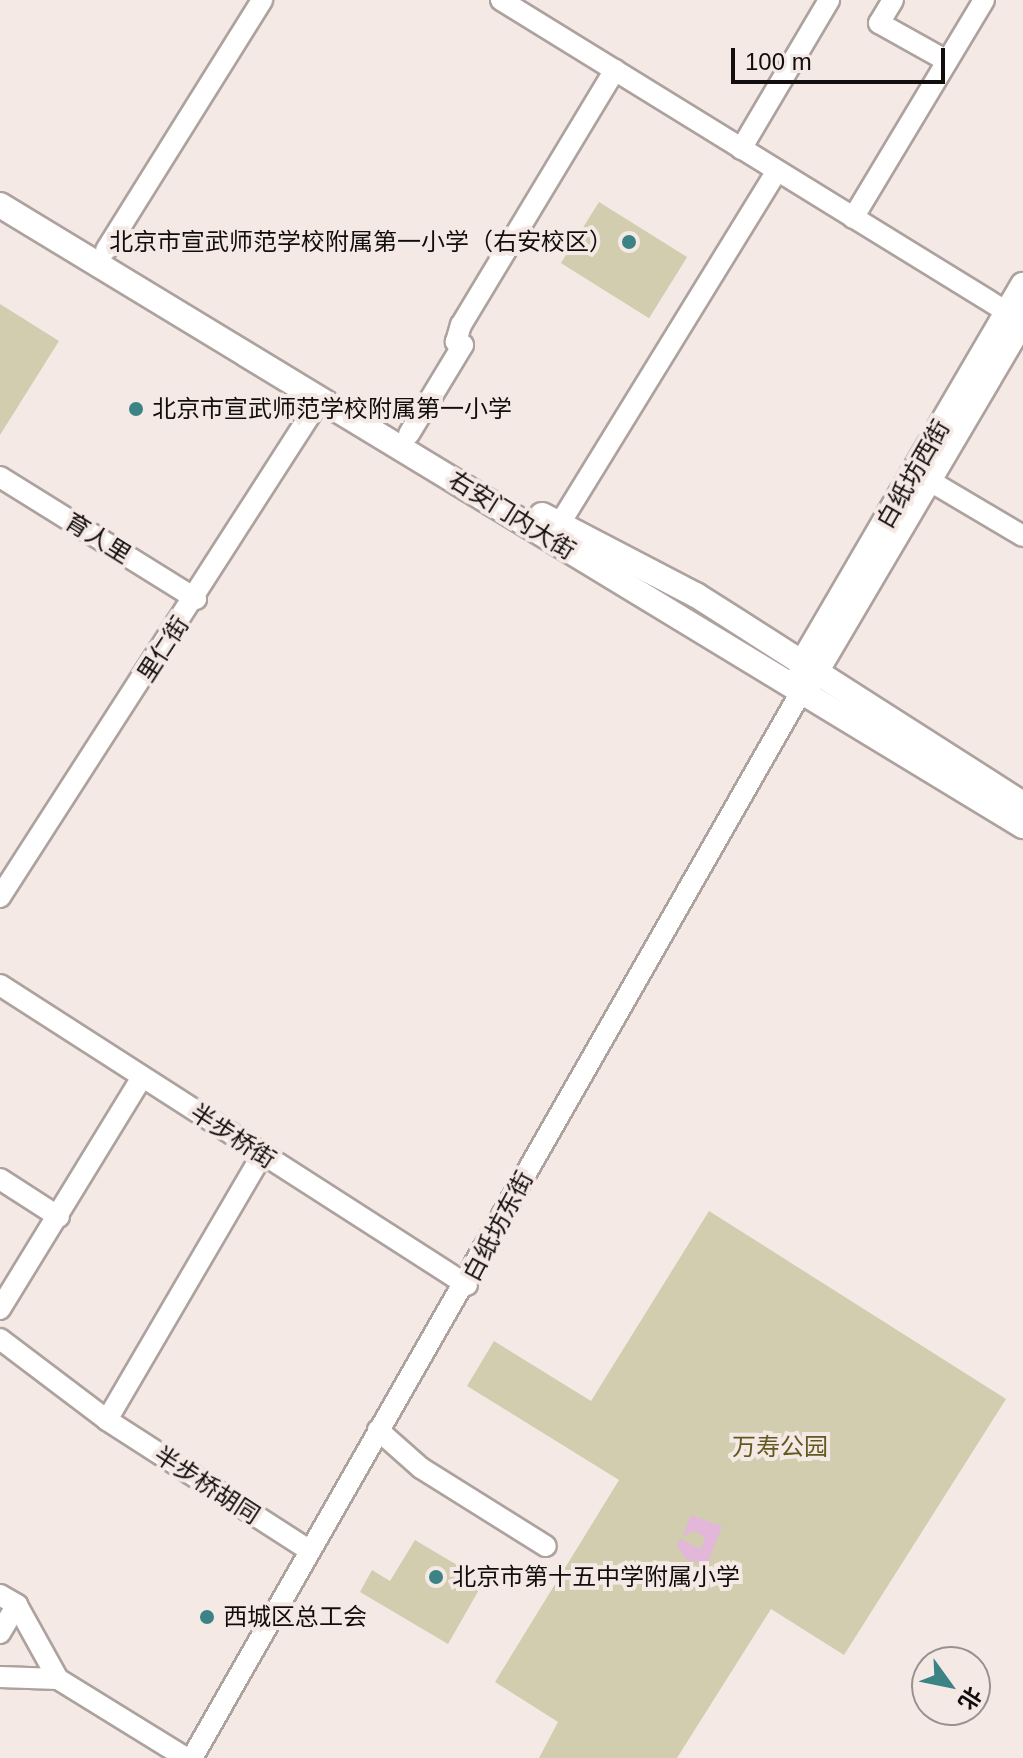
<!DOCTYPE html>
<meta charset="utf-8">
<style>
body{margin:0}
#map{position:relative;width:1023px;height:1758px;overflow:hidden;background:#f5e9e6;font-family:Arial,"Noto Sans SC",sans-serif}
div>[style]{position:absolute}
.green>*{inset:0;background:#d1cdae;transform-origin:0 0}
.water>*{inset:0;background:#e3b7da}
.roads{filter:drop-shadow(2px 0 #ada29e) drop-shadow(-2px 0 #ada29e) drop-shadow(0 2px #ada29e) drop-shadow(0 -2px #ada29e)}
.minor>*{height:20px;margin:-10px;padding:0 10px;transform-origin:10px;border-radius:10px;background:#fff}
.major>*{height:24px;margin:-12px;padding:0 12px;transform-origin:12px;border-radius:12px;background:#fff}
.dots>*{width:22px;height:22px;translate:-50% -50%;box-sizing:border-box;border:4px solid #f5e9e6;border-radius:50%}
span{translate:-50% -50%;white-space:nowrap;text-align:center;line-height:1.15;-webkit-text-stroke:8px #f5e9e6;paint-order:stroke}
.poi-label{font-size:24px;color:#120e0d}
.right{translate:-100% -50%;text-align:right}
.left{translate:0 -50%;text-align:left}
.street-label{font-size:24px;color:#120e0d}
.park-label{font-size:24px;color:#61591e}
.north{position:absolute;left:911px;top:1646px;width:80px;height:80px;box-sizing:border-box;background:#f5e9e6;border:2px solid #9a918f;border-radius:50%;rotate:123deg;font-size:22px;font-weight:700;line-height:32px;text-align:center;color:#120e0d}
.north::after{content:'';display:block;margin:auto;width:28px;height:36px;background:#3b8385;clip-path:polygon(50% 0,100% 100%,50% 72%,0 100%)}
.scale{position:absolute;left:731px;top:48px;width:214px;height:36px;box-sizing:border-box;border:4px solid #120e0d;border-top:0;padding-left:10px;font-size:24px;line-height:28px;white-space:nowrap;color:#120e0d;-webkit-text-stroke:6px #f5e9e6;paint-order:stroke}
</style>
<div id="map">
<div class="green">
<i style="left:599px;top:202px;width:104px;height:72px;rotate:32deg"></i>
<i style="clip-path:polygon(0 304px,59px 341px,0 435px)"></i>
<i style="clip-path:polygon(709px 1211px,1006px 1399px,844px 1655px,771px 1609px,677px 1758px,539px 1758px,558px 1722px,495px 1682px,619px 1480px,467px 1386px,494px 1341px,591px 1401px)"></i>
<i style="clip-path:polygon(415px 1540px,484px 1581px,448px 1644px,360px 1592px,372px 1570px,390px 1581px)"></i>
</div>
<div class="water">
<i style="clip-path:polygon(691px 1515px,722px 1526px,707px 1565px,686px 1559px,677px 1546px,680px 1539px,701px 1549px,705px 1537px,694px 1531px,683px 1536px)"></i>
</div>
<div class="roads">
<div class="minor">
<i style="left:501px;top:0;width:594px;rotate:31.66deg"></i>
<i style="left:893px;top:0;width:27px;rotate:121deg"></i>
<i style="left:879px;top:23px;width:78px;rotate:29.2deg"></i>
<i style="left:741px;top:149px;width:173px;rotate:-59.4deg"></i>
<i style="left:853px;top:218px;width:254px;rotate:-59deg"></i>
<i style="left:106px;top:250px;width:295px;rotate:-58deg"></i>
<i style="left:409px;top:434px;width:104px;rotate:-58.8deg"></i>
<i style="left:463px;top:345px;width:8px;rotate:-157deg"></i>
<i style="left:456px;top:342px;width:18px;rotate:-74deg"></i>
<i style="left:461px;top:325px;width:298px;rotate:-58.9deg"></i>
<i style="left:0;top:477px;width:231px;rotate:31.9deg"></i>
<i style="left:930px;top:481px;width:108px;rotate:30.6deg"></i>
<i style="left:559px;top:525px;width:416px;rotate:-58.4deg"></i>
<i style="left:0;top:897px;width:593px;rotate:-57.25deg"></i>
<i style="left:0;top:985px;width:555px;rotate:32.72deg"></i>
<i style="left:0;top:1179px;width:70px;rotate:32.8deg"></i>
<i style="left:0;top:1309px;width:272px;rotate:-58.5deg"></i>
<i style="left:0;top:1339px;width:134px;rotate:37.1deg"></i>
<i style="left:107px;top:1420px;width:238px;rotate:32.8deg"></i>
<i style="left:107px;top:1420px;width:307px;rotate:-59.7deg"></i>
<i style="left:378px;top:1430px;width:57px;rotate:41.5deg"></i>
<i style="left:421px;top:1468px;width:147px;rotate:32deg"></i>
<i style="left:0;top:1595px;width:20px;rotate:30deg"></i>
<i style="left:17px;top:1605px;width:85px;rotate:61deg"></i>
<i style="left:58px;top:1679px;width:150px;rotate:31.7deg"></i>
<i style="left:0;top:1633px;width:33px;rotate:-59deg"></i>
<i style="left:0;top:1677px;width:58px;rotate:2deg"></i>
<i style="left:192px;top:1758px;width:1228px;rotate:-60.26deg"></i>
</div>
<div class="major">
<i style="left:0;top:205px;width:1197px;rotate:31.26deg"></i>
<i style="left:542px;top:515px;width:174px;rotate:27.5deg"></i>
<i style="left:696px;top:595px;width:388px;rotate:32.6deg"></i>
<i style="left:801px;top:678px;width:15px;rotate:-86deg"></i>
<i style="left:802px;top:663px;width:438px;rotate:-59.7deg"></i>
<i style="left:809px;top:684px;width:421px;rotate:-59.5deg"></i>
</div>
</div>
<div class="dots">
<i style="left:629px;top:242px;background:#3b8385"></i>
<i style="left:136px;top:409px;background:#3b8385"></i>
<i style="left:436px;top:1577px;background:#3b8385"></i>
<i style="left:207px;top:1617px;background:#3b8385"></i>
</div>
<div class="poi-label">
<span class="right" style="left:613px;top:242px">北京市宣武师范学校附属第一小学（右安校区）</span>
<span class="left" style="left:152px;top:409px">北京市宣武师范学校附属第一小学</span>
<span class="left" style="left:452px;top:1577px">北京市第十五中学附属小学</span>
<span class="left" style="left:223px;top:1617px">西城区总工会</span>
</div>
<div class="street-label">
<span style="left:913px;top:474px;rotate:-60deg">白纸坊西街</span>
<span style="left:512px;top:515px;rotate:32deg">右安门内大街</span>
<span style="left:98px;top:538px;rotate:32deg">育人里</span>
<span style="left:163px;top:649px;rotate:-57deg">里仁街</span>
<span style="left:233px;top:1136px;rotate:33deg">半步桥街</span>
<span style="left:498px;top:1226px;rotate:-62deg">白纸坊东街</span>
<span style="left:207px;top:1485px;rotate:33deg">半步桥胡同</span>
</div>
<div class="park-label">
<span style="left:780px;top:1447px">万寿公园</span>
</div>
<div class="north">北</div>
<div class="scale">100 m</div>
</div>
